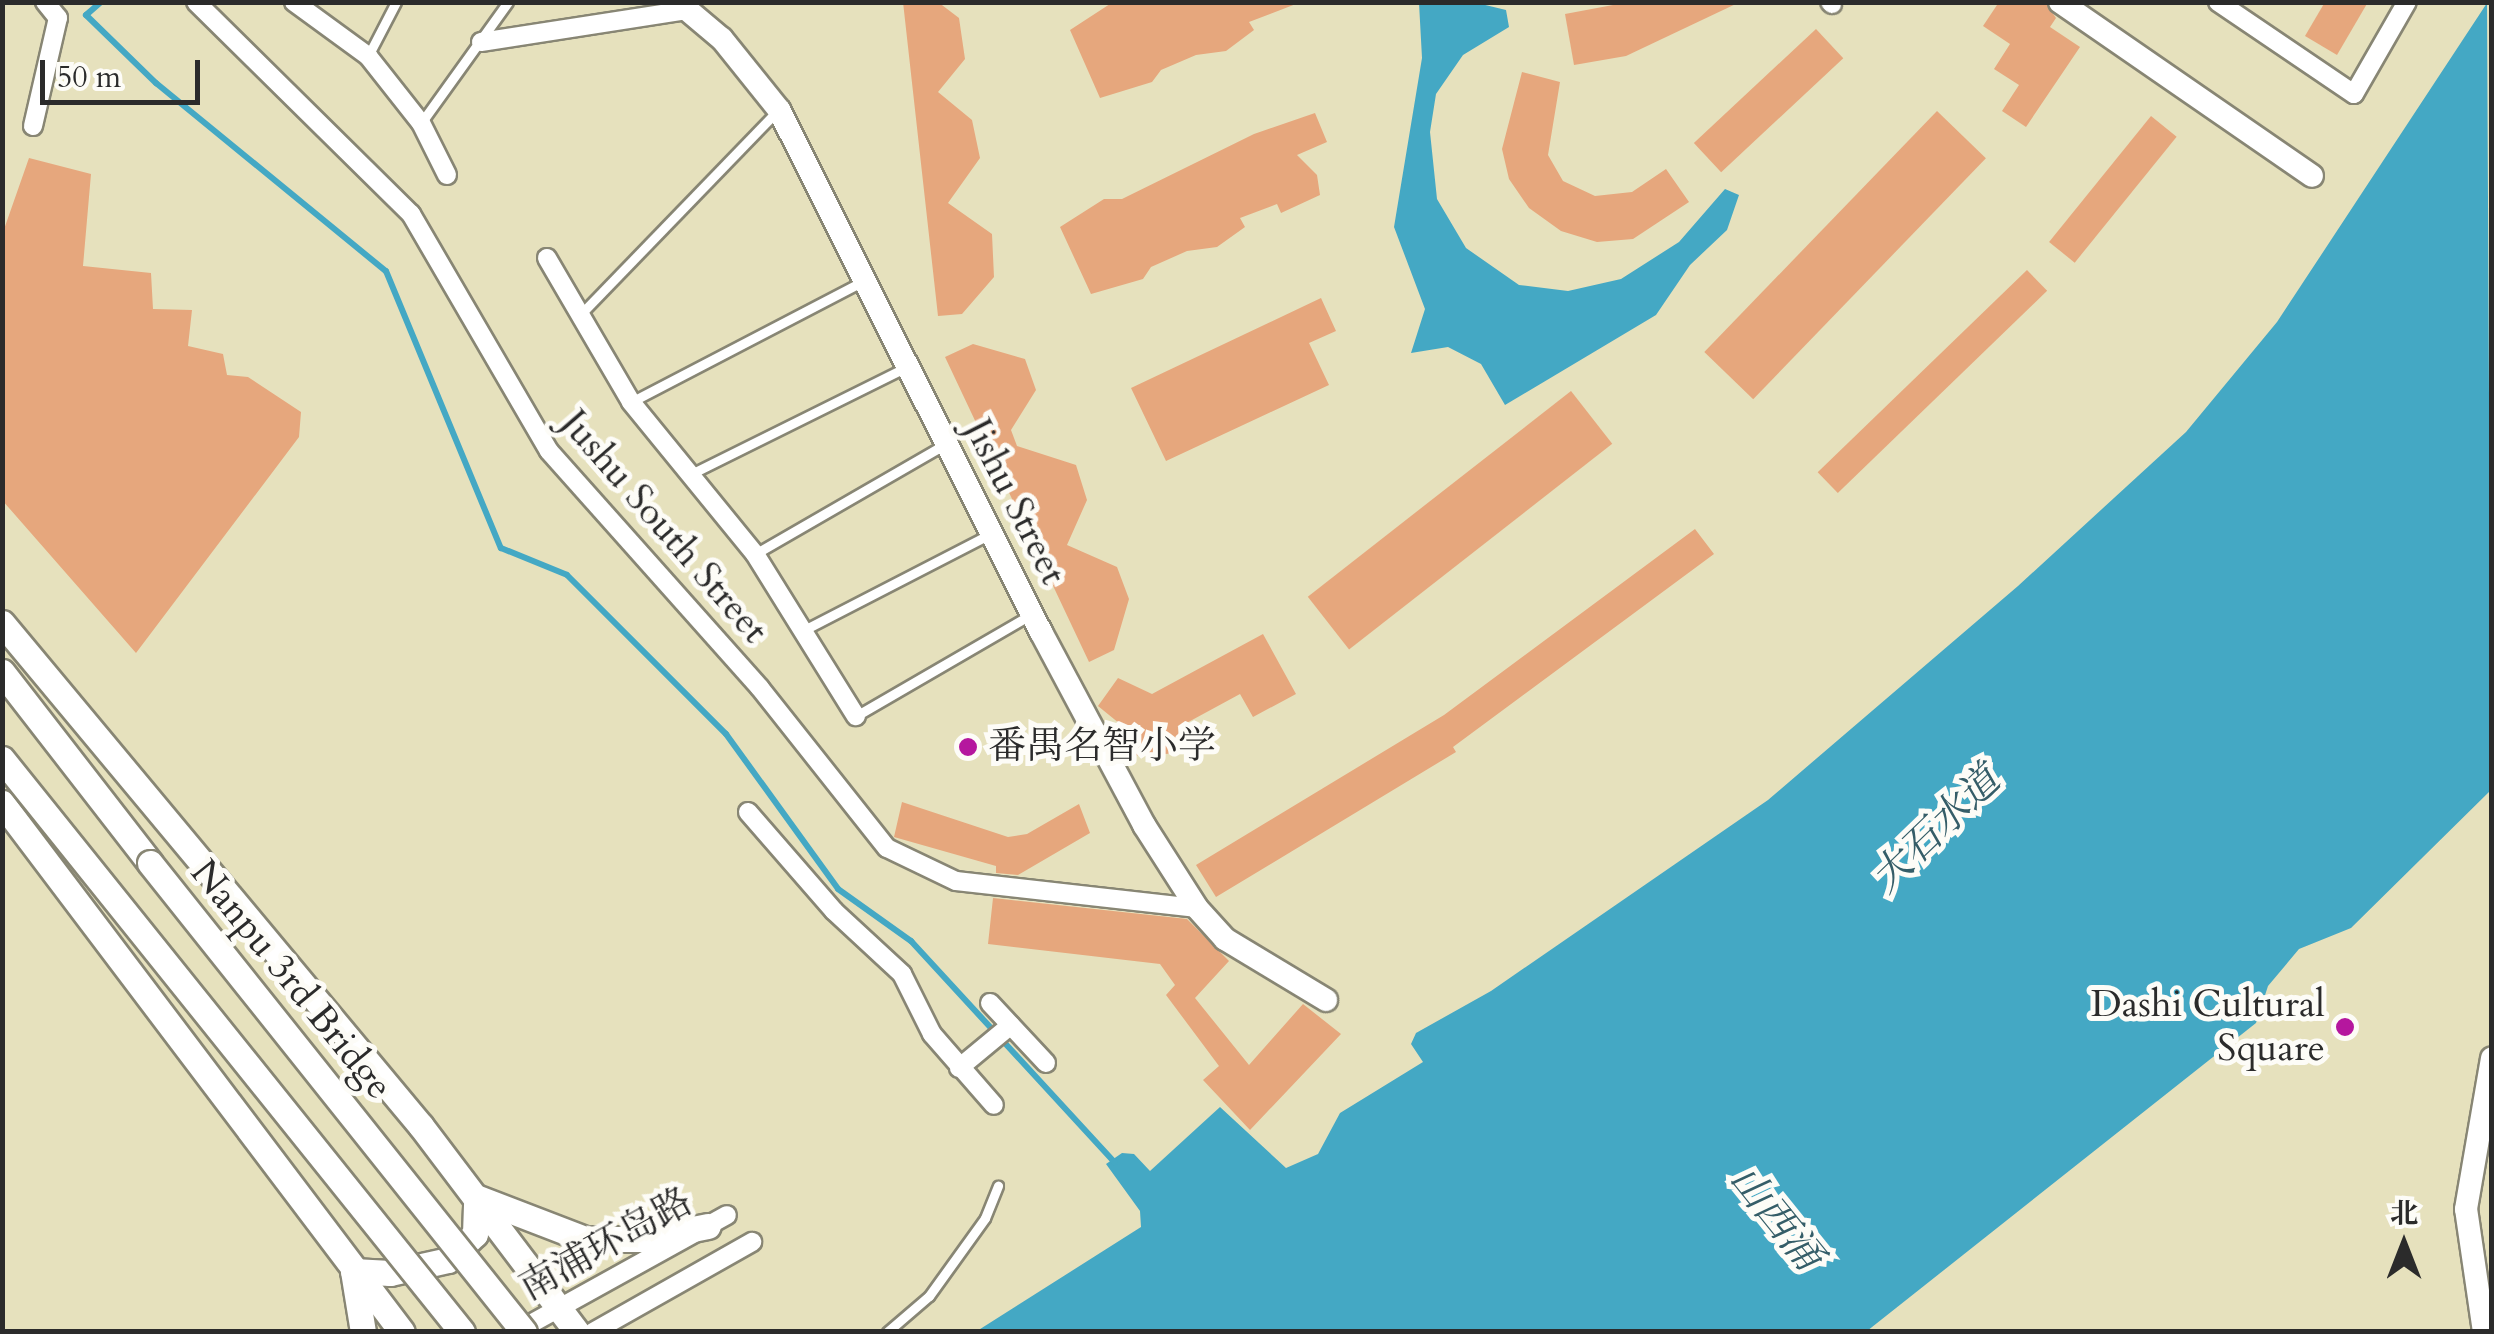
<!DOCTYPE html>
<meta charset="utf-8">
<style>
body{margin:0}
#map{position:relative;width:2494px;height:1334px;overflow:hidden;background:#e6e1bd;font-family:Cardo,"Noto Serif SC",serif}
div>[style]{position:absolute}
.water>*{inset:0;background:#44a8c4}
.stream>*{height:6px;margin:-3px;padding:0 3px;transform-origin:3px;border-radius:3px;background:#44a8c4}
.building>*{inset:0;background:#e6a77d;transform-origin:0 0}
.roads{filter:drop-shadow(2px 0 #888674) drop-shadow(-2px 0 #888674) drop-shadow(0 2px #888674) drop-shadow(0 -2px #888674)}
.service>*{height:9px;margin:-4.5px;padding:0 4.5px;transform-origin:4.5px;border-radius:4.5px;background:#fff}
.minor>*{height:18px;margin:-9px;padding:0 9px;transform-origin:9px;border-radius:9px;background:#fff}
.tertiary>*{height:22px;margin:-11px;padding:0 11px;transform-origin:11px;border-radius:11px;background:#fff}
.secondary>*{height:25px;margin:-12.5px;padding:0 12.5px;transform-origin:12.5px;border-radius:12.5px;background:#fff}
.bridges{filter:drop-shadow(2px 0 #888674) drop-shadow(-2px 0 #888674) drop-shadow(0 2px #888674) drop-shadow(0 -2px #888674)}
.secondary-bridge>*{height:25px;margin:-12.5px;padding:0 12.5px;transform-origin:12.5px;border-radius:12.5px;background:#fff}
.dots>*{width:28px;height:28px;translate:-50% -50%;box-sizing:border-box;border:5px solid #fdfcf7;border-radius:50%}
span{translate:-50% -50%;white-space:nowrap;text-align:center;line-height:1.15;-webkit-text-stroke:10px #fdfcf7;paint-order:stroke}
.street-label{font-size:38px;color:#2b2b2b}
.poi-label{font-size:38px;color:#2b2b2b}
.left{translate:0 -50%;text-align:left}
.right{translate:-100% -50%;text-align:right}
.water-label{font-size:40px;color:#355d68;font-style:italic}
.frame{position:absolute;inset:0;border:5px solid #2b2b2b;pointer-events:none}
.north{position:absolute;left:2354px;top:1194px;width:100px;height:100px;-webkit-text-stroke:8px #fdfcf7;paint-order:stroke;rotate:0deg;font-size:28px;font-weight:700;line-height:40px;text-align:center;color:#2b2b2b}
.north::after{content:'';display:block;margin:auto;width:35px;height:45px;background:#2b2b2b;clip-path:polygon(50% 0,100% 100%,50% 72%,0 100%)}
.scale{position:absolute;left:40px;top:60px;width:160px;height:45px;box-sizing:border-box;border:5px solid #2b2b2b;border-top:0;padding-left:12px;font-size:30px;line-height:35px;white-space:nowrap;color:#2b2b2b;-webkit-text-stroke:8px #fdfcf7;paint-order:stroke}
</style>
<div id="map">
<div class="water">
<i style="clip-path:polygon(1419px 3px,1477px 3px,1506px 10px,1509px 27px,1463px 55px,1436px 94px,1430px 132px,1437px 199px,1466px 248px,1519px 285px,1568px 291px,1621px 279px,1679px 242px,1725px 189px,1739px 195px,1727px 230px,1690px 265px,1656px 315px,1505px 405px,1481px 364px,1448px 347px,1411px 353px,1425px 309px,1394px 227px,1422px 58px)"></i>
<i style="clip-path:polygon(2487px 3px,2491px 790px,2351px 928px,2299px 949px,2268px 986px,2256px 1023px,1867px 1331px,977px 1331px,1141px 1227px,1140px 1211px,1106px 1164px,1122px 1153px,1134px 1154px,1150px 1171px,1220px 1107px,1286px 1168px,1318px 1154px,1340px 1113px,1423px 1062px,1411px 1044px,1416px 1033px,1491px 991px,1768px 800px,2018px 586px,2186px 432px,2277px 322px)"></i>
</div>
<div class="stream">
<i style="left:101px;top:2px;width:20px;rotate:139deg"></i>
<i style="left:86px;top:15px;width:98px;rotate:44.2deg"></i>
<i style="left:156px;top:83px;width:297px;rotate:39.3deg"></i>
<i style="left:386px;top:271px;width:300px;rotate:67.5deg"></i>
<i style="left:501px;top:548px;width:71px;rotate:22.2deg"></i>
<i style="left:567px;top:575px;width:225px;rotate:45deg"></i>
<i style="left:726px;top:734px;width:191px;rotate:54.1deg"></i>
<i style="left:838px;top:889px;width:90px;rotate:35.5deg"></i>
<i style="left:911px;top:941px;width:301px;rotate:47.4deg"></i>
</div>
<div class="building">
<i style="clip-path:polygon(903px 2px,938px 2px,959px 18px,965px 59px,938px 92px,972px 120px,980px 158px,948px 203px,992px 234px,994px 277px,962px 314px,938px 316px)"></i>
<i style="clip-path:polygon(1113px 2px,1296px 2px,1296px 4px,1249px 22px,1254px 30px,1226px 51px,1196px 55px,1161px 70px,1152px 82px,1100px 98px,1070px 30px)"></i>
<i style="clip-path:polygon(1629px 2px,1740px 2px,1626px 56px,1574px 65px,1565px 14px)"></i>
<i style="clip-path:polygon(1999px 2px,2045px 2px,2056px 18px,2050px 27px,2080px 47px,2026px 127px,2002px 111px,2019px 85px,1994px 69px,2010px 44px,1983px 26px)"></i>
<i style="clip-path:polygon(2325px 2px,2368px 2px,2337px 55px,2305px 36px)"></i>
<i style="left:1816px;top:29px;width:40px;height:167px;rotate:47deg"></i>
<i style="clip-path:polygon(1522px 72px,1560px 82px,1548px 155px,1563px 181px,1595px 196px,1632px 192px,1666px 169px,1689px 202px,1633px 239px,1597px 242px,1561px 231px,1529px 208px,1509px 179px,1502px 149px)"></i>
<i style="left:1937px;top:111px;width:68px;height:335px;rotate:44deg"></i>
<i style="clip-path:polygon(1315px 113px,1327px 142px,1297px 155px,1317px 175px,1320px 195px,1281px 213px,1277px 204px,1240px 218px,1245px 227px,1217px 247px,1187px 251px,1151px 267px,1143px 279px,1091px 294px,1060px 227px,1104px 199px,1122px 199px,1254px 134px)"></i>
<i style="left:2151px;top:116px;width:33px;height:162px;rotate:39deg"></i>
<i style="clip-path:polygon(29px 158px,91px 174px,83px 266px,151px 273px,153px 309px,192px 310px,188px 346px,223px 354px,227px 375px,248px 377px,301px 412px,299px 437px,136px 653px,2px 500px,2px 235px)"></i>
<i style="left:2027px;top:270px;width:29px;height:291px;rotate:46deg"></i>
<i style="clip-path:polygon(1321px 298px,1336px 331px,1309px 343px,1329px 385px,1166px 461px,1131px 388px)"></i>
<i style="clip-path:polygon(973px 344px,1025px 359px,1036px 390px,1011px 430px,1017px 446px,1076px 465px,1087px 500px,1067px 545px,1117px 567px,1129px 599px,1114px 650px,1089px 662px,945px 357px)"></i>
<i style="left:1571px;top:391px;width:67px;height:334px;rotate:52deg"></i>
<i style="clip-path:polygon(1695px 529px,1714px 554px,1453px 747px,1456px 752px,1216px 897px,1196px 865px,1444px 715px)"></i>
<i style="clip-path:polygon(1263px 634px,1296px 694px,1253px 717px,1240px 694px,1181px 726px,1183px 753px,1126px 756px,1125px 728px,1098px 706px,1118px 678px,1152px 694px)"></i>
<i style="clip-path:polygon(902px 802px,1008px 837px,1027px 834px,1079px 804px,1090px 833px,1018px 875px,996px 873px,996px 866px,894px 837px)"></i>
<i style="clip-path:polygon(993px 898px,1187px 919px,1229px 961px,1195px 998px,1249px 1065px,1303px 1004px,1341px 1034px,1250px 1130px,1203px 1080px,1219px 1066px,1166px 995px,1175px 985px,1160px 964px,988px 944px)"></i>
</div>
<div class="roads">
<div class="service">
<i style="left:368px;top:56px;width:61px;rotate:-62.6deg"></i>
<i style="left:421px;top:123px;width:149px;rotate:-54.3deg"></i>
<i style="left:580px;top:315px;width:285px;rotate:-46deg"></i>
<i style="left:631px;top:402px;width:262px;rotate:-27.5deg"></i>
<i style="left:691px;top:474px;width:239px;rotate:-26.4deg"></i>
<i style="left:755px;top:554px;width:222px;rotate:-30deg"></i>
<i style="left:804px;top:630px;width:209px;rotate:-27.3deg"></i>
<i style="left:856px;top:716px;width:201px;rotate:-30.1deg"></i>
<i style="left:887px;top:1332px;width:55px;rotate:-40.6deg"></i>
<i style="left:929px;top:1296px;width:96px;rotate:-54.3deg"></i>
<i style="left:985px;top:1218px;width:35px;rotate:-68deg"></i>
</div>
<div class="minor">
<i style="left:196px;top:2px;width:302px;rotate:44.6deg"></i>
<i style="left:411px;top:214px;width:274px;rotate:59.8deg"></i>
<i style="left:549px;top:451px;width:317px;rotate:48.3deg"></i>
<i style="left:760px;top:688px;width:204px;rotate:51.6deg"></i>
<i style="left:887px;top:848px;width:76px;rotate:25.6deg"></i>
<i style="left:956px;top:881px;width:243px;rotate:6.4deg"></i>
<i style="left:294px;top:2px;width:92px;rotate:36.1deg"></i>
<i style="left:368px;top:56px;width:85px;rotate:51.7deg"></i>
<i style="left:421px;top:123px;width:58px;rotate:63.4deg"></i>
<i style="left:1830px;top:2px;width:3px;rotate:45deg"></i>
<i style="left:2218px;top:2px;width:164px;rotate:34.1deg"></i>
<i style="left:2354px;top:94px;width:106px;rotate:-60.1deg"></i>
<i style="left:481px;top:42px;width:208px;rotate:-8.8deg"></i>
<i style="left:33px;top:126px;width:111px;rotate:-77deg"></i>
<i style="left:58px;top:18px;width:21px;rotate:-129deg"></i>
<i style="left:547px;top:258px;width:167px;rotate:59.7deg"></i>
<i style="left:631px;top:402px;width:196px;rotate:50.8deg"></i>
<i style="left:755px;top:554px;width:191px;rotate:58.1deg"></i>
<i style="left:748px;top:812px;width:131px;rotate:49deg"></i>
<i style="left:834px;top:911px;width:93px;rotate:42.8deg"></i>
<i style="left:902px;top:974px;width:67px;rotate:63.4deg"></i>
<i style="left:932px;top:1034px;width:94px;rotate:48.9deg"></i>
<i style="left:990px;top:1003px;width:82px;rotate:47deg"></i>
<i style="left:959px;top:1068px;width:67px;rotate:-39.6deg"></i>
<i style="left:516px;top:1332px;width:241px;rotate:-29deg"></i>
<i style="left:593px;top:1332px;width:183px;rotate:-29.5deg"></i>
</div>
<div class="tertiary">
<i style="left:678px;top:2px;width:57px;rotate:40.1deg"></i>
<i style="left:722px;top:39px;width:91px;rotate:51.2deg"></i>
<i style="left:779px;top:110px;width:584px;rotate:63.35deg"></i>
<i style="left:1041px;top:632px;width:219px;rotate:61.9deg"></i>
<i style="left:1144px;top:825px;width:98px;rotate:57.4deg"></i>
<i style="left:1197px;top:908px;width:42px;rotate:47.9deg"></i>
<i style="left:1225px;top:939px;width:118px;rotate:31.1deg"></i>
<i style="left:2060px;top:2px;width:306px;rotate:34.6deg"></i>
<i style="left:2484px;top:1332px;width:124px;rotate:-98.3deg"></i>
<i style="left:2466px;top:1209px;width:153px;rotate:-80.2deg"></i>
</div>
<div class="secondary">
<i style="left:2px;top:623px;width:655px;rotate:50.21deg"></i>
<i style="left:421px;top:1126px;width:258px;rotate:52.9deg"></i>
<i style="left:2px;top:672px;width:242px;rotate:52.2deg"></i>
<i style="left:2px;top:803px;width:663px;rotate:52.91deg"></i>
<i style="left:478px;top:1198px;width:115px;rotate:21deg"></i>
<i style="left:585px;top:1239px;width:58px"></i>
<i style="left:643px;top:1239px;width:66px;rotate:-11.3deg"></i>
<i style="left:363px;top:1332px;width:62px;rotate:-99.3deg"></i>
<i style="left:353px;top:1271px;width:37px;rotate:3deg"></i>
<i style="left:390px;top:1273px;width:59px;rotate:-12.6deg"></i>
<i style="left:448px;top:1260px;width:37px;rotate:-44deg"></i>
<i style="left:475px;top:1234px;width:33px;rotate:-88deg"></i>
</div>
</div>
<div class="bridges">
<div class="secondary-bridge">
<i style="left:2px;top:759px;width:735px;rotate:51.24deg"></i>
<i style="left:150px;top:863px;width:600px;rotate:51.43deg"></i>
</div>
</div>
<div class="dots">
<i style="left:968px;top:747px;background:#b5179e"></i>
<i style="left:2345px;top:1027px;background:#b5179e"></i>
</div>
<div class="street-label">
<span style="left:1015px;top:502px;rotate:63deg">Jishu Street</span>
<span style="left:664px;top:527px;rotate:49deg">Jushu South Street</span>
<span style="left:291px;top:980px;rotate:51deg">Nanpu 3rd Bridge</span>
<span style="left:606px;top:1245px;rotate:-29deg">南浦环岛路</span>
</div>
<div class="poi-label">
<span class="left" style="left:988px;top:747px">番禺名智小学</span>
<span class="right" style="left:2325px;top:1027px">Dashi Cultural<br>Square</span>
</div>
<div class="water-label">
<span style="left:1936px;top:830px;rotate:-44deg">大石水道</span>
<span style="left:1775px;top:1218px;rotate:51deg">山西涌</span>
</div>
<div class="frame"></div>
<div class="north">北</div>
<div class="scale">50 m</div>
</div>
